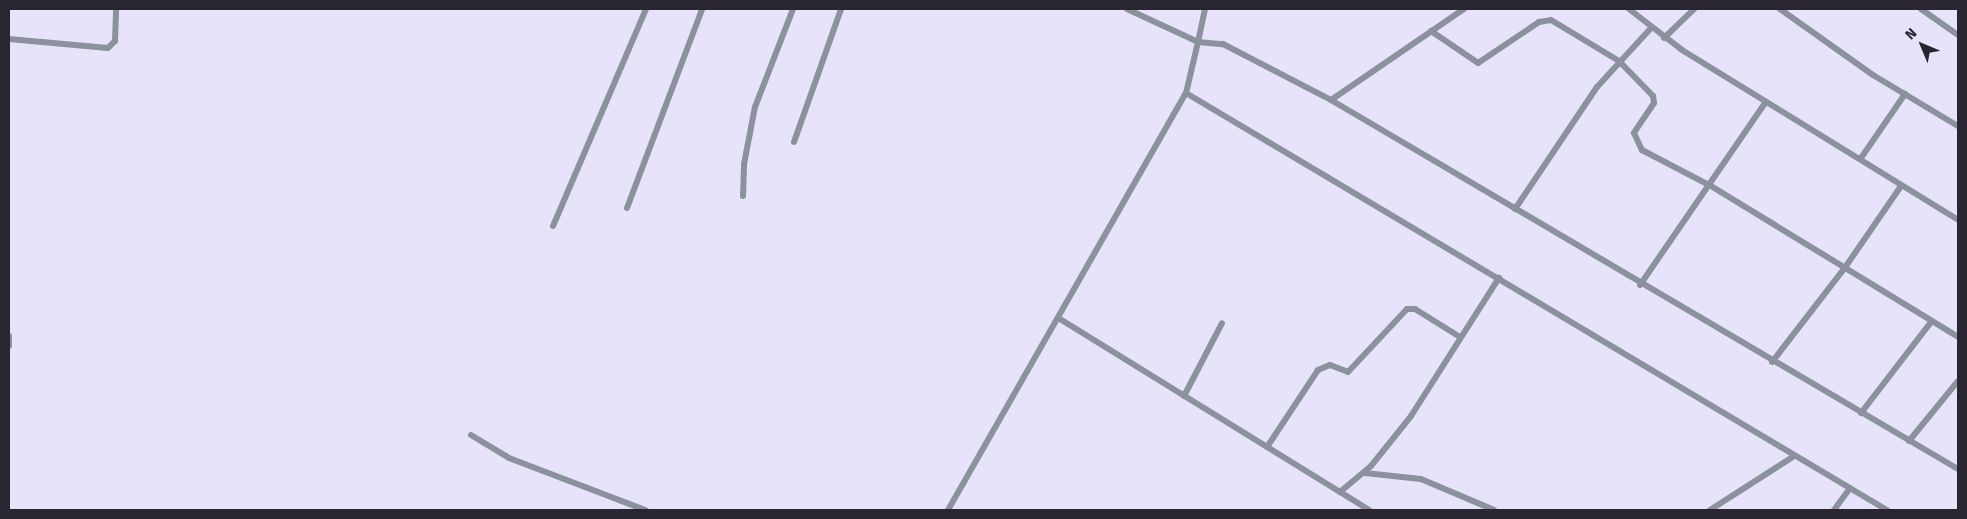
<!DOCTYPE html>
<html>
<head>
<meta charset="utf-8">
<style>
  body { margin:0 }
  #map { position:relative; width:1967px; height:519px; overflow:hidden; background:#e7e3fa; font-family:"Fira Sans",sans-serif }
  div>[style] { position:absolute }
  [style*='--x'] { left:calc(var(--x)*1px); top:calc(var(--y)*1px); width:calc(var(--w)*1px); rotate:calc(var(--a)*1deg) }
  .street>* { height:6px; margin:-3px; padding:0 3px; transform-origin:3px; border-radius:3px; background:#8b919d }
  span { translate:-50% -50%; white-space:nowrap; text-align:center; line-height:1.15; -webkit-text-stroke:4px #e7e3fa; paint-order:stroke }
  .frame { position:absolute; inset:0; border:10px solid #292631; pointer-events:none }
  .north { position:absolute; left:1897px; top:20px; width:50px; height:50px; -webkit-text-stroke:4px #e7e3fa; paint-order:stroke; rotate:315deg; font-size:14px; font-weight:700; line-height:20px; text-align:center; color:#292631 }
  .north::after { content:''; display:block; margin:auto; width:18px; height:22px; background:#292631; clip-path:polygon(50% 0,100% 100%,50% 72%,0 100%) }
</style>
</head>
<body>
<div id="map">
  <div class="street">
    <i style="--x:1127;--y:9;--w:78;--a:24.9"></i>
    <i style="--x:1198;--y:42;--w:52;--a:103.2"></i>
    <i style="--x:1186;--y:93;--w:816;--a:30.75"></i>
    <i style="--x:1205;--y:9;--w:34;--a:102"></i>
    <i style="--x:1198;--y:42;--w:25;--a:5"></i>
    <i style="--x:1223;--y:44;--w:122;--a:27.4"></i>
    <i style="--x:1331;--y:100;--w:728;--a:30.48"></i>
    <i style="--x:1629;--y:9;--w:67;--a:37.7"></i>
    <i style="--x:1682;--y:50;--w:324;--a:31.6"></i>
    <i style="--x:1780;--y:9;--w:114;--a:35.4"></i>
    <i style="--x:1873;--y:75;--w:99;--a:31"></i>
    <i style="--x:1921;--y:9;--w:45;--a:35.1"></i>
    <i style="--x:1431;--y:31;--w:57;--a:34.2"></i>
    <i style="--x:1478;--y:63;--w:73;--a:-33.9"></i>
    <i style="--x:1539;--y:22;--w:12;--a:-9"></i>
    <i style="--x:1551;--y:20;--w:79;--a:31.1"></i>
    <i style="--x:1619;--y:61;--w:49;--a:45.8"></i>
    <i style="--x:1653;--y:96;--w:7;--a:82"></i>
    <i style="--x:1654;--y:103;--w:36;--a:124"></i>
    <i style="--x:1634;--y:133;--w:19;--a:65"></i>
    <i style="--x:1642;--y:150;--w:78;--a:27.6"></i>
    <i style="--x:1711;--y:186;--w:289;--a:31.4"></i>
    <i style="--x:1664;--y:38;--w:42;--a:-44"></i>
    <i style="--x:9;--y:39;--w:99;--a:5.2"></i>
    <i style="--x:108;--y:48;--w:10;--a:-45"></i>
    <i style="--x:115;--y:41;--w:32;--a:-88"></i>
    <i style="--x:1331;--y:100;--w:161;--a:-34.4"></i>
    <i style="--x:794;--y:142;--w:141;--a:-70.5"></i>
    <i style="--x:1861;--y:158;--w:78;--a:-55.5"></i>
    <i style="--x:743;--y:196;--w:32;--a:-88"></i>
    <i style="--x:744;--y:164;--w:58;--a:-79.1"></i>
    <i style="--x:755;--y:107;--w:105;--a:-68.8"></i>
    <i style="--x:627;--y:208;--w:213;--a:-69.3"></i>
    <i style="--x:1515;--y:209;--w:147;--a:-56.1"></i>
    <i style="--x:1597;--y:87;--w:80;--a:-47.5"></i>
    <i style="--x:553;--y:226;--w:236;--a:-66.8"></i>
    <i style="--x:1640;--y:285;--w:222;--a:-55.5"></i>
    <i style="--x:1060;--y:319;--w:363;--a:31.7"></i>
    <i style="--x:9;--y:336;--w:10;--a:90"></i>
    <i style="--x:1772;--y:362;--w:118;--a:-52.3"></i>
    <i style="--x:1844;--y:269;--w:101;--a:-55.5"></i>
    <i style="--x:1184;--y:396;--w:82;--a:-62.5"></i>
    <i style="--x:1861;--y:413;--w:115;--a:-52.4"></i>
    <i style="--x:471;--y:435;--w:44;--a:31.2"></i>
    <i style="--x:509;--y:458;--w:146;--a:20.9"></i>
    <i style="--x:1909;--y:441;--w:77;--a:-50.8"></i>
    <i style="--x:1267;--y:447;--w:92;--a:-56.5"></i>
    <i style="--x:1318;--y:370;--w:13;--a:-23"></i>
    <i style="--x:1330;--y:365;--w:19;--a:21"></i>
    <i style="--x:1348;--y:372;--w:86;--a:-46.9"></i>
    <i style="--x:1407;--y:309;--w:8;--a:0"></i>
    <i style="--x:1415;--y:309;--w:53;--a:31.9"></i>
    <i style="--x:1365;--y:473;--w:56;--a:6.1"></i>
    <i style="--x:1421;--y:479;--w:79;--a:23"></i>
    <i style="--x:1340;--y:492;--w:40;--a:-40"></i>
    <i style="--x:1371;--y:466;--w:64;--a:-51.3"></i>
    <i style="--x:1411;--y:416;--w:164;--a:-57.5"></i>
    <i style="--x:948;--y:510;--w:480;--a:-60.3"></i>
    <i style="--x:1710;--y:510;--w:100;--a:-32.7"></i>
    <i style="--x:1834;--y:510;--w:27;--a:-54"></i>
  </div>
  <div class="frame"></div>
  <div class="north">N</div>
</div>
</body>
</html>
